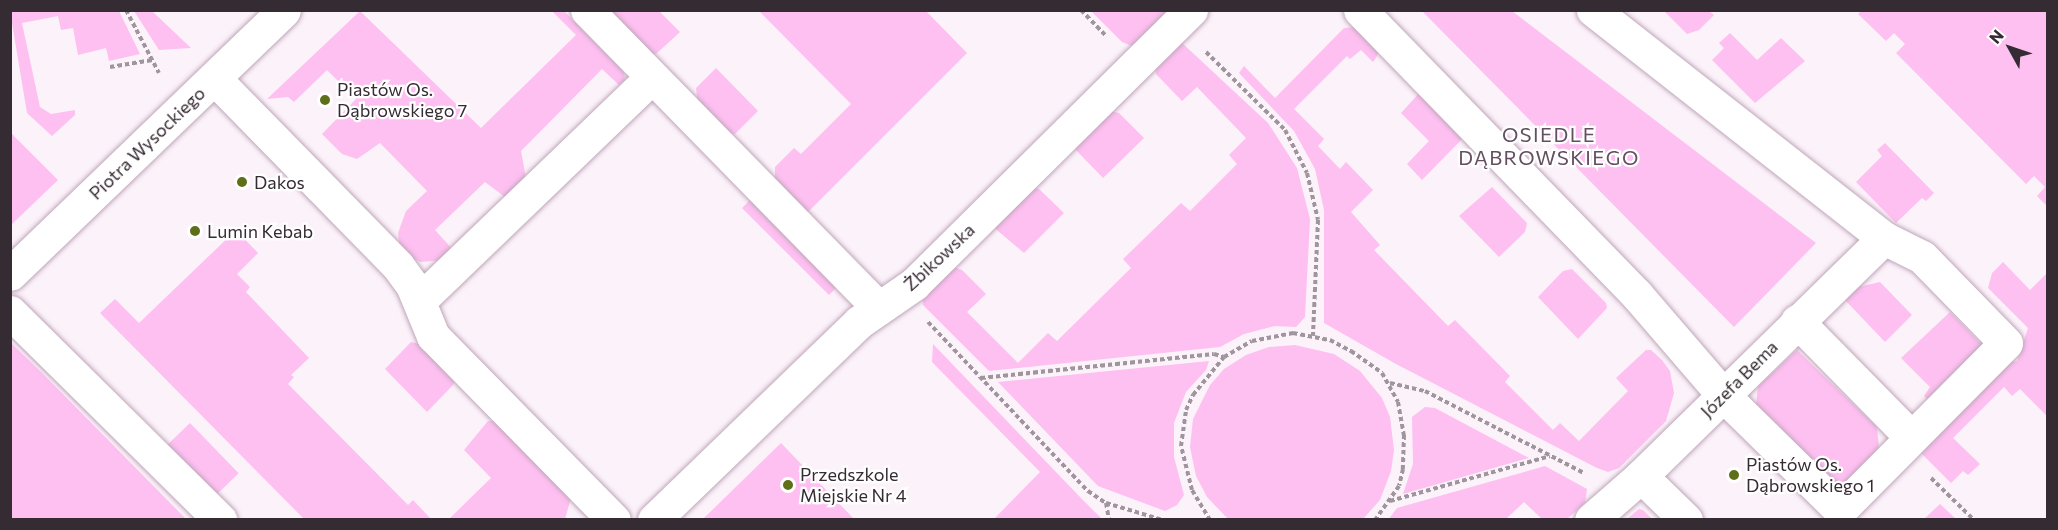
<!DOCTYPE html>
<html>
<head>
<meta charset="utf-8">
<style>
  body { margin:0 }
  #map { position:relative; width:2058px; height:530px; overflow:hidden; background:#fcf2fa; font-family:Commissioner,sans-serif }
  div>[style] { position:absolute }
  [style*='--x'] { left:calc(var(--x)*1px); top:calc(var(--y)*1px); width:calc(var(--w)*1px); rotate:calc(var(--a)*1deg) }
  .green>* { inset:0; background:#febff1; transform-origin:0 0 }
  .path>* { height:4px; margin-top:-2px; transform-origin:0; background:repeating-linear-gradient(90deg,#9f959d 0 4.5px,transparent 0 7.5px) }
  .roads { filter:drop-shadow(0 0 2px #bfa6b9) drop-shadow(0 0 2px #bfa6b9) }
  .street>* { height:33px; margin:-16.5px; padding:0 16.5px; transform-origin:16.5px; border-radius:16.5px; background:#fff }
  .dots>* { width:16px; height:16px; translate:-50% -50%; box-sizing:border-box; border:3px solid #fff; border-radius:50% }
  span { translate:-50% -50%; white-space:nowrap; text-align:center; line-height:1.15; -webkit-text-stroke:4.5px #fff; paint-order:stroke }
  .poi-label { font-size:18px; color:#352b32 }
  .left { translate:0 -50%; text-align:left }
  .street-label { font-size:18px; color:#352b32 }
  .neighbourhood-label { font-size:20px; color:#644f60; letter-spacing:1.5px }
  .frame { position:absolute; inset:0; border:12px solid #352b32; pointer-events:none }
  .north { position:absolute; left:1980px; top:18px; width:60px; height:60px; -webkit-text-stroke:4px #fff; paint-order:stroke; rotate:310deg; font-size:16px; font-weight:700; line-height:24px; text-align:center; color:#352b32 }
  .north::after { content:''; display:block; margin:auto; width:21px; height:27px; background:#352b32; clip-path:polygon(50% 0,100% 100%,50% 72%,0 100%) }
</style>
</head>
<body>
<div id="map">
  <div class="green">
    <i style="clip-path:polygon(10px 11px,119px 11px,140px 54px,109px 61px,106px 48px,78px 55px,73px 28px,61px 30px,58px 16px,22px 23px,40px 107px,51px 114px,75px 110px,75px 115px,52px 136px,27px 113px)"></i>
    <i style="clip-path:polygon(134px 11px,152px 11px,191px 48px,159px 50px)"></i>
    <i style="clip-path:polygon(360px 11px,481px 128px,576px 35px,552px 11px,564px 11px,624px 72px,625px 80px,619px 85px,602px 69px,521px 151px,527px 184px,509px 200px,485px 182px,435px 230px,455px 252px,446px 260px,420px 262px,400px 252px,398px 233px,406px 211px,427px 191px,380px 143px,357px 159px,342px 154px,322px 134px,356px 99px,327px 70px,294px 102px,288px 97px,267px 99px)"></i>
    <i style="clip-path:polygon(611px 11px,659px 11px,680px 32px,656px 54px,648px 54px,608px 14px)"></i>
    <i style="clip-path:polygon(759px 11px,926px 11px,967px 53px,805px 215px,775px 183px,775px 167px,794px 148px,801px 154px,851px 104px)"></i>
    <i style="clip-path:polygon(1091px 11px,1171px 11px,1132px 46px,1122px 42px)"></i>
    <i style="clip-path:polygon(1422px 11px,1512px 11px,1816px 243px,1734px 327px)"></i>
    <i style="clip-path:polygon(1664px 11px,1709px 11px,1714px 15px,1699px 30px,1687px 34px)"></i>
    <i style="clip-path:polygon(1861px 11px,2047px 11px,2047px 206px,2037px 196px,2045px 187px,2034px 176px,2026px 184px,1896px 53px,1905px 44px,1894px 33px,1886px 41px,1858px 14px)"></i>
    <i style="clip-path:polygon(1357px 27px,1379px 50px,1377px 56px,1373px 62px,1361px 50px,1350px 59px,1347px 56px,1294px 109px,1324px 139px,1318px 146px,1340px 169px,1346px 162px,1373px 190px,1351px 212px,1380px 245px,1374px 250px,1448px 326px,1455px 320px,1510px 376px,1505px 382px,1553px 430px,1560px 423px,1579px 441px,1628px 391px,1616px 378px,1646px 350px,1651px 350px,1662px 360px,1670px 371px,1674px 393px,1666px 421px,1619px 468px,1608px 472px,1597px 468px,1396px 364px,1324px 323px,1324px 210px,1315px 169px,1294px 131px,1239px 73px,1244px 66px,1275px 98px,1344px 28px)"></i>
    <i style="clip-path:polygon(1730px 33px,1757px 60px,1781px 38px,1805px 61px,1755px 103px,1712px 60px,1724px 48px,1719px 43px)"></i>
    <i style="clip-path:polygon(1181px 42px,1268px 123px,1297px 168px,1310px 219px,1305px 317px,1296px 327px,1275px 326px,1244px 334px,1220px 347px,989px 371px,923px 305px,922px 292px,952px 266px,962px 270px,986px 294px,967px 312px,1018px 363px,1048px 333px,1057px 341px,1131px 268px,1123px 259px,1181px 203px,1190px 211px,1237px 164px,1229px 155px,1246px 138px,1197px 87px,1182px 101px,1156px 74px,1155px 65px)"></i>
    <i style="clip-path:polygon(716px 68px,758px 111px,735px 134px,726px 133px,698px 105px,696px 88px)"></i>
    <i style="clip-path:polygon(1421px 91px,1466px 135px,1422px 180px,1407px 164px,1429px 141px,1401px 113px)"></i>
    <i style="clip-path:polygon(1110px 111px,1119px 113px,1144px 138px,1103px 178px,1074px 148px)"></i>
    <i style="clip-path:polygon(11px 133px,58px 180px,11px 225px)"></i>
    <i style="clip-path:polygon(1885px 143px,1934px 193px,1926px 201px,1922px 198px,1896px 223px,1856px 182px,1882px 156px,1877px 150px)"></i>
    <i style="clip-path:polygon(1030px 186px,1039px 189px,1064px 213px,1024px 253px,991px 225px)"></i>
    <i style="clip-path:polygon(1492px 187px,1527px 223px,1525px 232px,1499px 257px,1459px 216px)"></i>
    <i style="clip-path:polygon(753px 197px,838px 286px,829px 295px,742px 208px)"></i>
    <i style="clip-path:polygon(236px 230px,258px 253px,237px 274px,250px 287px,246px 292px,309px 358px,291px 375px,294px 377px,288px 384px,408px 505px,413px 500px,431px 519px,304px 519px,100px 313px,115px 299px,139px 323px)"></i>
    <i style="clip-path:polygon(2003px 262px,2030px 290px,2047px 273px,2047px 416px,2020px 389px,2012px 396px,2004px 387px,1953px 438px,1980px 464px,1968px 475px,1963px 471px,1951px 483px,1921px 453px,1919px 439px,2006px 363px,2017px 361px,2028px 328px,1988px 288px,1992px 273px)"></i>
    <i style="clip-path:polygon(1572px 269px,1606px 303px,1607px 308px,1578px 339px,1538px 297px,1563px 271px)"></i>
    <i style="clip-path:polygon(1880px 282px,1912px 315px,1885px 342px,1845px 300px,1858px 287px)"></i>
    <i style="clip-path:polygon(1950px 312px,1986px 349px,1933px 405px,1924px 396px,1930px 387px,1901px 358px)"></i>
    <i style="clip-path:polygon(10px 342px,43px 374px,186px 519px,11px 519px)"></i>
    <i style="clip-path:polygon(411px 342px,423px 345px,455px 379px,453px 385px,427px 412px,385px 369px)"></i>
    <i style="clip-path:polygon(933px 344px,1079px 496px,1102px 519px,994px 519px,1040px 472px,932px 362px)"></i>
    <i style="clip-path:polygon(1295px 345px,1334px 354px,1360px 371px,1382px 398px,1390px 417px,1394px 450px,1391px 471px,1380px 500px,1363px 519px,1228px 519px,1207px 497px,1196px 476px,1190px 447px,1193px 419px,1210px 385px,1224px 369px,1246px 355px,1269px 347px)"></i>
    <i style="clip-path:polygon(1797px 350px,1877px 427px,1879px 448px,1845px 491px,1756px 404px,1758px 386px)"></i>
    <i style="clip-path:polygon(1209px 361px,1206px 370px,1186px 392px,1174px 423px,1174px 457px,1184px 495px,1177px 505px,1165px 511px,1098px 486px,998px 382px)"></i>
    <i style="clip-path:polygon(1425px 407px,1435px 408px,1529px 458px,1403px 494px,1413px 464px,1412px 417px)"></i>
    <i style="clip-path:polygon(488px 421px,498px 421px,571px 498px,565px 519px,448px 520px,491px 478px,464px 450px)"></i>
    <i style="left:190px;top:423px;width:70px;height:32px;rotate:46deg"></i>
    <i style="clip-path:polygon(781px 443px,854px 519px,703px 519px)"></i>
    <i style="clip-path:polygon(1545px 466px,1587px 489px,1585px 503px,1567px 519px,1542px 519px,1524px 502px,1506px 519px,1388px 520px,1397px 508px)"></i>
    <i style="clip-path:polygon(1940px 504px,1956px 519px,1924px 519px)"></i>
    <i style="clip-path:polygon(1639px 509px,1643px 510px,1652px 519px,1627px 519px)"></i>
  </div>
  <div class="path">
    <i style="--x:126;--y:10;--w:71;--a:62.4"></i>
    <i style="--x:1081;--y:10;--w:36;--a:46"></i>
    <i style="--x:1206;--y:52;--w:111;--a:44.6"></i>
    <i style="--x:1285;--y:130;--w:48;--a:62.9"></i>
    <i style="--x:1307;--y:173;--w:48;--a:76.8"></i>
    <i style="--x:1318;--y:220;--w:116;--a:92.5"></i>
    <i style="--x:110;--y:67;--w:43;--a:-9.5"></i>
    <i style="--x:928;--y:322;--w:233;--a:46.6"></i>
    <i style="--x:1088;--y:491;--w:22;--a:34"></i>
    <i style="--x:1106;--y:503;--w:59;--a:16.6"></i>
    <i style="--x:981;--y:378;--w:234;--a:-5.9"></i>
    <i style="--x:1214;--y:354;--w:10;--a:17"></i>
    <i style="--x:1390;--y:383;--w:36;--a:13"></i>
    <i style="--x:1425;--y:391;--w:179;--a:27.3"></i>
    <i style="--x:1931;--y:478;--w:60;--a:44.3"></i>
    <i style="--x:1390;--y:501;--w:166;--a:-15.7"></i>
    <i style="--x:1106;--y:503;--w:17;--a:80"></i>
    <i style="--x:1210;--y:520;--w:35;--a:-121"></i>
    <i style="--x:1192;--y:490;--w:45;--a:-104"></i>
    <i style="--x:1181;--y:446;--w:36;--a:-82"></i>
    <i style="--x:1186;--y:410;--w:17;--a:-65"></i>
    <i style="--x:1193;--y:395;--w:49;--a:-50.8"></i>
    <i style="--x:1224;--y:357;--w:32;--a:-30"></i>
    <i style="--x:1252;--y:341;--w:42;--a:-11"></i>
    <i style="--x:1293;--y:333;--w:38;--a:11"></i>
    <i style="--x:1330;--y:340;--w:24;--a:28"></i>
    <i style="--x:1351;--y:351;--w:38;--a:35"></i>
    <i style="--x:1382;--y:373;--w:33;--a:61"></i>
    <i style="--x:1398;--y:402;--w:34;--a:80"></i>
    <i style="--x:1404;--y:435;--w:34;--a:92"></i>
    <i style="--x:1403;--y:469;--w:17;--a:103"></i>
    <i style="--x:1399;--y:486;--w:42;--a:125.2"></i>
  </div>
  <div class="roads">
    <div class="street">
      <i style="--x:587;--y:10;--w:417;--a:45.6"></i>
      <i style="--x:1360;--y:10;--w:397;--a:45.8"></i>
      <i style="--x:1637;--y:295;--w:132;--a:49.3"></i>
      <i style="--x:1723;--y:395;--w:164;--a:44.5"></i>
      <i style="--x:1840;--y:510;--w:235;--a:-45.2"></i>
      <i style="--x:2006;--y:343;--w:120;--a:-134.3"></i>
      <i style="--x:1922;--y:257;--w:42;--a:-153.4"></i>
      <i style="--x:1884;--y:238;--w:370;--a:-141.9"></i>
      <i style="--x:214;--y:78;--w:263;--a:45.6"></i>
      <i style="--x:398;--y:266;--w:24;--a:54"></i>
      <i style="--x:412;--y:285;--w:55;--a:67.6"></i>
      <i style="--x:433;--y:336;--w:258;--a:45.5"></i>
      <i style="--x:10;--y:274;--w:380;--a:-43.9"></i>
      <i style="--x:419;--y:301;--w:323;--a:-43.9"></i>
      <i style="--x:10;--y:312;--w:296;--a:44.7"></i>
      <i style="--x:1797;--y:321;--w:163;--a:45.5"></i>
      <i style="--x:1641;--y:476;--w:63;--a:44.4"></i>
      <i style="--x:654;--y:520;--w:285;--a:-44"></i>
      <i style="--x:859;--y:322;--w:67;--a:-34.6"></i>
      <i style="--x:914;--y:284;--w:390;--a:-44.7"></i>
      <i style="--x:1591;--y:520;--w:67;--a:-41.3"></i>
      <i style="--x:1641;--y:476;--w:340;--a:-44.4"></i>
    </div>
  </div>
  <div class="dots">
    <i style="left:325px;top:100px;background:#5f6e19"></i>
    <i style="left:242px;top:182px;background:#5f6e19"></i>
    <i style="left:195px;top:231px;background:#5f6e19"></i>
    <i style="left:1734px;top:475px;background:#5f6e19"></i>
    <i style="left:788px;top:485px;background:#5f6e19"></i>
  </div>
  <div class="poi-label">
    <span class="left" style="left:337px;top:100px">Piastów Os.<br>Dąbrowskiego 7</span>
    <span class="left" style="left:254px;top:182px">Dakos</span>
    <span class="left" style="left:207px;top:231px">Lumin Kebab</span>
    <span class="left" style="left:1746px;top:475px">Piastów Os.<br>Dąbrowskiego 1</span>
    <span class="left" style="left:800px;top:485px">Przedszkole<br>Miejskie Nr 4</span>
  </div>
  <div class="street-label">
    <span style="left:147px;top:143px;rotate:-44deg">Piotra Wysockiego</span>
    <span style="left:939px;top:257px;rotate:-43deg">Żbikowska</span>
    <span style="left:1739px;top:379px;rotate:-45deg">Józefa Bema</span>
  </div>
  <div class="neighbourhood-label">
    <span style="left:1549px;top:146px">OSIEDLE<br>DĄBROWSKIEGO</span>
  </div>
  <div class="frame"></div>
  <div class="north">N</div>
</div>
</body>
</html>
